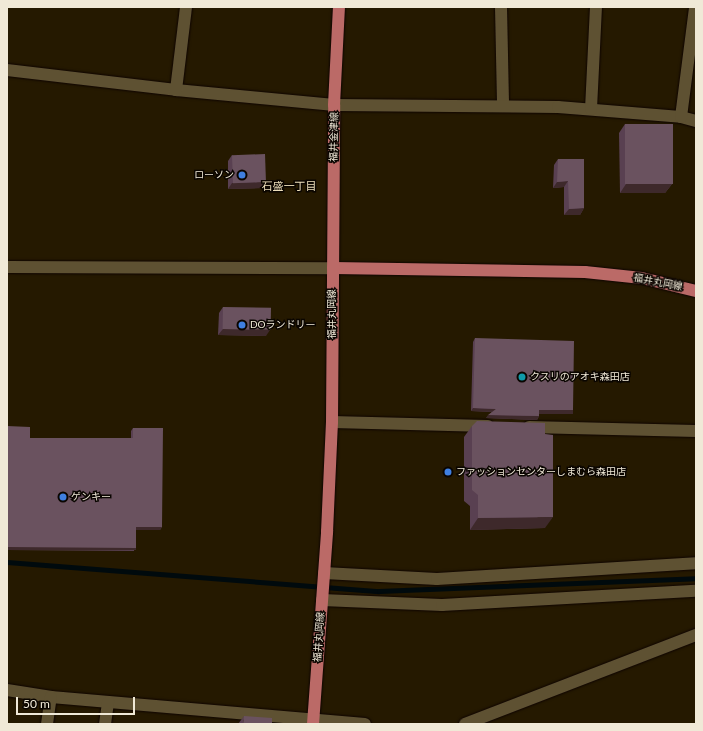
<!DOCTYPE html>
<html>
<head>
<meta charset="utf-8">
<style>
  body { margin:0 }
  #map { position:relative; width:703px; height:731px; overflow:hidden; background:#251900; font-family:Lato,"Noto Sans JP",sans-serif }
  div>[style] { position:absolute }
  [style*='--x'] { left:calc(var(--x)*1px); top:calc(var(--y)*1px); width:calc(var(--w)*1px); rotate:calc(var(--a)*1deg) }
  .stream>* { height:5px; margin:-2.5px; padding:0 2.5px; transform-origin:2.5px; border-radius:2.5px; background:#000a0d }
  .roads { filter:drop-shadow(0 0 1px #0e0400) drop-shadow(0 0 1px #0e0400) }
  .minor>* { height:12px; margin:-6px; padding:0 6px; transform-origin:6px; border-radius:6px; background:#5e5132 }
  .major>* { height:12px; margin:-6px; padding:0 6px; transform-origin:6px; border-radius:6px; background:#bb6a67 }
  .wall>* { inset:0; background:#594051 }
  .shaded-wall>* { inset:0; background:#3e292b; transform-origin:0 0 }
  .building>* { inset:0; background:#6a525f; transform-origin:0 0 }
  .dots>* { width:11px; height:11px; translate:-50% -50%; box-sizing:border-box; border:2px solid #0a0500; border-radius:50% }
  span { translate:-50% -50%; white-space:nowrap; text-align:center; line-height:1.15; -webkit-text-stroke:3px #0a0500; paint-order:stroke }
  .street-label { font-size:10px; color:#f0e9d7 }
  .poi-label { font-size:10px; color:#f0e9d7 }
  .right { translate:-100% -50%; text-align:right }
  .left { translate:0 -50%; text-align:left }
  .neighbourhood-label { font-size:11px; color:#eedfbb }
  .frame { position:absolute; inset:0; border:8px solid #f0e9d7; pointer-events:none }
  .scale { position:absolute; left:16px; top:697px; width:119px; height:18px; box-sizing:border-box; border:2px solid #f0e9d7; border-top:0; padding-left:5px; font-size:12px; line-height:14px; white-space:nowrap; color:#f0e9d7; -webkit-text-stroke:3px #0a0500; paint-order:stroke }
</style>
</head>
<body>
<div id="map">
  <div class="stream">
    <i style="--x:7;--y:562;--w:373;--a:4.5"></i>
    <i style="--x:379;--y:591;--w:317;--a:-2.3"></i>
  </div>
  <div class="roads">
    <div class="minor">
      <i style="--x:501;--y:7;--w:99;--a:88.8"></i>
      <i style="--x:7;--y:70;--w:170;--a:6.7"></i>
      <i style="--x:176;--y:90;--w:159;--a:5.4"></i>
      <i style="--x:334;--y:105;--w:224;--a:0.5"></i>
      <i style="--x:558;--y:107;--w:123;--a:4.6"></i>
      <i style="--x:681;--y:117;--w:16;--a:15"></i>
      <i style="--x:176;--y:90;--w:84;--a:-83.1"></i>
      <i style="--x:591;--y:109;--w:102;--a:-87.2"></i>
      <i style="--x:681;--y:117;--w:111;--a:-82.7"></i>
      <i style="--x:7;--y:267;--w:326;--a:0.2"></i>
      <i style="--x:332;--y:422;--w:156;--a:1.5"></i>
      <i style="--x:529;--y:427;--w:167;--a:1.4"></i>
      <i style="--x:324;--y:573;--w:113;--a:3"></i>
      <i style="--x:437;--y:579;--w:259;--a:-3.5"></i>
      <i style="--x:322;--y:600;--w:120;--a:2.4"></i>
      <i style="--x:442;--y:605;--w:254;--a:-3.2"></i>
      <i style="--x:7;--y:690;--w:45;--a:9"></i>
      <i style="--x:51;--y:697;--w:315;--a:4.9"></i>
      <i style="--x:47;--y:724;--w:27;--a:-82"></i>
      <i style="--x:105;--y:724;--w:22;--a:-82"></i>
      <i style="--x:465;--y:724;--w:248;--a:-21.1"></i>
    </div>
    <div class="major">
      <i style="--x:333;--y:268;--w:252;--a:0.9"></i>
      <i style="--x:585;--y:272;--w:57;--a:6"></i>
      <i style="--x:642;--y:278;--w:56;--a:13.5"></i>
      <i style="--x:313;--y:724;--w:193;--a:-85.8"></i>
      <i style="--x:327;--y:532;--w:110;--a:-87.4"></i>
      <i style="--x:332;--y:422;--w:317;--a:-89.6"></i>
      <i style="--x:334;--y:105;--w:98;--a:-87.1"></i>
    </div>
  </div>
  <div class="wall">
    <i style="clip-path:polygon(625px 124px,672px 184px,665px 193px,620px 193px,619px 133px)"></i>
    <i style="clip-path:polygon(232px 155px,262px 188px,228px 189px,228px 161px)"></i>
    <i style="clip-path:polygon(558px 159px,584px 208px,580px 215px,564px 215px,564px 187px,553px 188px,554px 165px)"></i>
    <i style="clip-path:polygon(223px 307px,266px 336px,218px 335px,219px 313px)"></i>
    <i style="clip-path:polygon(475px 338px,573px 410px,571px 413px,539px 413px,539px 416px,537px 420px,486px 418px,492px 412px,471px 411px,473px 342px)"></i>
    <i style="clip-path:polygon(7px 426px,30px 438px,131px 438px,131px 431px,133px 428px,162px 527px,160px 530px,136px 530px,134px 551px,7px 550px)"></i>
    <i style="clip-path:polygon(472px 426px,545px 528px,470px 530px,470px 506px,464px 501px,464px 437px)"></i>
    <i style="clip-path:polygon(244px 716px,243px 724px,238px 724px)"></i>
  </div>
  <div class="shaded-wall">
    <i style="clip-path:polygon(568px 181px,564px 187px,553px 188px,557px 182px)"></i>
    <i style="clip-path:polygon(266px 182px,262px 188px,228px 189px,232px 183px)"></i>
    <i style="clip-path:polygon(626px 184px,672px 184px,665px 193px,620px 193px)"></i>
    <i style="clip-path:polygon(584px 208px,580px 215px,564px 215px,569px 209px)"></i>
    <i style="clip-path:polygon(223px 329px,270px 330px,266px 336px,218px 335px)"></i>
    <i style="clip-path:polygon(473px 408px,496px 409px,494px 412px,471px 411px)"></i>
    <i style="left:539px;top:410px;width:34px;height:4px"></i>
    <i style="clip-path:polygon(488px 415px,539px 416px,537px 420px,486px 418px)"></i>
    <i style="clip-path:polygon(553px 517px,545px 528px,470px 530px,478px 518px)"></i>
    <i style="clip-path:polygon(136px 527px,162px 527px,160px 530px,134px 530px)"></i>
    <i style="left:7px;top:547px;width:129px;height:3px"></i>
  </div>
  <div class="building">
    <i style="left:625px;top:124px;width:48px;height:60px"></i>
    <i style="left:265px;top:154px;width:28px;height:33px;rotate:88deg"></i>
    <i style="clip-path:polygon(558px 159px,584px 159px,584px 208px,569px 209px,568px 181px,557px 182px)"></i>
    <i style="left:223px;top:307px;width:48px;height:22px;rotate:1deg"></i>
    <i style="clip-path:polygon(475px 338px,574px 341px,573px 410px,539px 410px,539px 416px,488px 415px,496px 409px,473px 408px)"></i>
    <i style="clip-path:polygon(477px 421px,545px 423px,545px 434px,553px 435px,553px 517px,478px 518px,478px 495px,472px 490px,472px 426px)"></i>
    <i style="clip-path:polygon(7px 426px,30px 427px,30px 438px,133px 438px,133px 428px,163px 428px,162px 527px,136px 527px,136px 548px,7px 547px)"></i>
    <i style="clip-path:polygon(244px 716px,272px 718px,272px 724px,243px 724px)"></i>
  </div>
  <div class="dots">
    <i style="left:242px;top:175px;background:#3f7fe0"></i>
    <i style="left:242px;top:325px;background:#3f7fe0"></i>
    <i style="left:522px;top:377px;background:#0f9aa8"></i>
    <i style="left:448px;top:472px;background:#3f7fe0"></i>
    <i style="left:63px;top:497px;background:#3f7fe0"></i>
  </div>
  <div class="street-label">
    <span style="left:334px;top:137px;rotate:-89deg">福井金津線</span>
    <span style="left:658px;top:282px;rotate:11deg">福井丸岡線</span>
    <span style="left:332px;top:314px;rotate:-90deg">福井丸岡線</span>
    <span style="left:319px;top:637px;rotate:-86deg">福井丸岡線</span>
  </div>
  <div class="poi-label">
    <span class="right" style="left:234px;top:175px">ローソン</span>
    <span class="left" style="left:250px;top:325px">DOランドリー</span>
    <span class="left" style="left:530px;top:377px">クスリのアオキ森田店</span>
    <span class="left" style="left:456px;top:472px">ファッションセンターしまむら森田店</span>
    <span class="left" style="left:71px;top:497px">ゲンキー</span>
  </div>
  <div class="neighbourhood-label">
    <span style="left:289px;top:186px">石盛一丁目</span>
  </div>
  <div class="frame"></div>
  <div class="scale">50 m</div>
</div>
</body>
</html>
